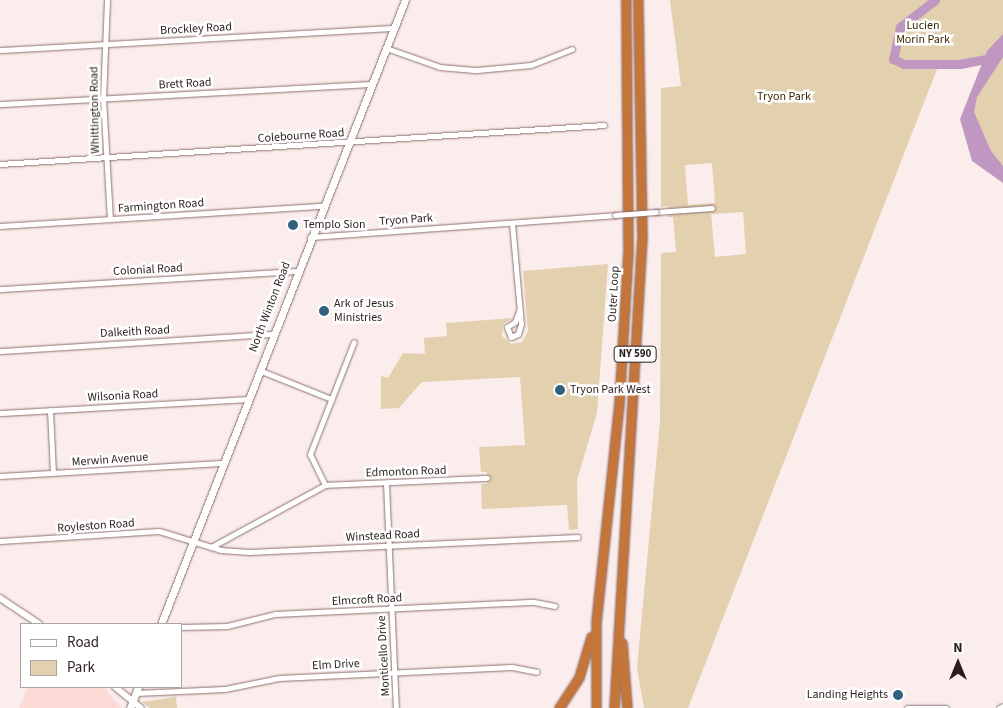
<!DOCTYPE html>
<html>
<head>
<meta charset="utf-8">
<style>
  body { margin:0 }
  #map { position:relative; width:1003px; height:708px; overflow:hidden; background:#faedec; font-family:"Source Sans 3",sans-serif }
  div>[style] { position:absolute }
  [style*='--x'] { left:calc(var(--x)*1px); top:calc(var(--y)*1px); width:calc(var(--w)*1px); rotate:calc(var(--a)*1deg) }
  .built>* { inset:0; background:#fcdbd7 }
  .green>* { inset:0; background:#e2d0ae }
  .water>* { inset:0; background:#c097c0 }
  .river>* { height:9px; margin:-4.5px; padding:0 4.5px; transform-origin:4.5px; border-radius:4.5px; background:#c097c0 }
  .roads { filter:drop-shadow(0 0 1px #8e716e) drop-shadow(0 0 1px #8e716e) }
  .minor>* { height:5px; margin:-2.5px; padding:0 2.5px; transform-origin:2.5px; border-radius:2.5px; background:#fff }
  .tertiary>* { height:6px; margin:-3px; padding:0 3px; transform-origin:3px; border-radius:3px; background:#fff }
  .secondary>* { height:7px; margin:-3.5px; padding:0 3.5px; transform-origin:3.5px; border-radius:3.5px; background:#fff }
  .motorway>* { height:9px; margin:-4.5px; padding:0 4.5px; transform-origin:4.5px; border-radius:4.5px; background:#c4753a }
  .bridges { filter:drop-shadow(0 0 1px #8e716e) drop-shadow(0 0 1px #8e716e) }
  .minor-bridge>* { height:5px; margin:-2.5px; padding:0 2.5px; transform-origin:2.5px; border-radius:2.5px; background:#fff }
  .dots>* { width:14px; height:14px; translate:-50% -50%; box-sizing:border-box; border:2px solid #fff; border-radius:50% }
  span { translate:-50% -50%; white-space:nowrap; text-align:center; line-height:1.15; -webkit-text-stroke:5px #fff; paint-order:stroke }
  .shield-label span { padding:1px 4px; background:#fff; border:1px solid; border-radius:4px; -webkit-text-stroke-width:0 }
  .shield-label { font-size:11px; color:#291e1c; font-weight:700 }
  .park-label { font-size:12px; color:#3c2b00 }
  .street-label { font-size:12px; color:#291e1c }
  .poi-label { font-size:12px; color:#291e1c }
  .left { translate:0 -50%; text-align:left }
  .right { translate:-100% -50%; text-align:right }
  .legend { position:absolute; left:20px; top:623px; width:162px; height:65px; box-sizing:border-box; background:#fff; border:1px solid #a9a5a4; margin:0; padding:6px 9px; list-style:none; font-size:15px; color:#291e1c }
  .legend li { display:flex; align-items:center; gap:10px; height:25px }
  .legend b { width:25px; border:1px solid #a9a5a4 }
  .north { position:absolute; left:933px; top:638px; width:50px; height:50px; -webkit-text-stroke:4px #fff; paint-order:stroke; rotate:0deg; font-size:14px; font-weight:700; line-height:20px; text-align:center; color:#291e1c }
  .north::after { content:''; display:block; margin:auto; width:18px; height:22px; background:#291e1c; clip-path:polygon(50% 0,100% 100%,50% 72%,0 100%) }
</style>
</head>
<body>
<div id="map">
  <div class="built">
    <i style="clip-path:polygon(28px 687px,104px 687px,121px 708px,19px 708px)"></i>
  </div>
  <div class="green">
    <i style="clip-path:polygon(evenodd,670px 0,1003px 0,1003px 174px,971px 125px,983px 58px,939px 64px,688px 708px,644px 708px,637px 668px,660px 421px,661px 253px,676px 252px,673px 217px,669px 217px,668px 206px,661px 207px,661px 88px,681px 86px,670px 0,712px 163px,715px 203px,688px 205px,685px 165px,712px 163px,670px 0,743px 212px,746px 254px,715px 257px,711px 214px,743px 212px)"></i>
    <i style="clip-path:polygon(608px 264px,597px 413px,577px 480px,578px 529px,569px 530px,567px 505px,482px 509px,481px 484px,487px 484px,487px 472px,481px 472px,479px 447px,525px 445px,520px 377px,422px 382px,399px 408px,381px 409px,381px 376px,388px 378px,403px 353px,425px 354px,424px 338px,447px 336px,446px 323px,513px 318px,503px 324px,502px 336px,511px 344px,522px 342px,528px 331px,523px 271px)"></i>
    <i style="clip-path:polygon(176px 697px,177px 708px,150px 708px,142px 702px)"></i>
  </div>
  <div class="water">
    <i style="clip-path:polygon(1003px 34px,1003px 57px,977px 97px,974px 112px,991px 151px,1003px 166px,1003px 183px,972px 161px,960px 119px,987px 51px)"></i>
  </div>
  <div class="river">
    <i style="--x:935;--y:0;--w:44;--a:142.4"></i>
    <i style="--x:900;--y:27;--w:33;--a:102"></i>
    <i style="--x:893;--y:59;--w:12;--a:24"></i>
    <i style="--x:904;--y:64;--w:56;--a:0"></i>
    <i style="--x:960;--y:64;--w:32;--a:-11"></i>
  </div>
  <div class="roads">
    <div class="minor">
      <i style="--x:107;--y:0;--w:98;--a:92.3"></i>
      <i style="--x:103;--y:98;--w:121;--a:86.7"></i>
      <i style="--x:386;--y:48;--w:57;--a:19.4"></i>
      <i style="--x:440;--y:67;--w:37;--a:5"></i>
      <i style="--x:477;--y:70;--w:54;--a:-5.3"></i>
      <i style="--x:531;--y:65;--w:44;--a:-21.3"></i>
      <i style="--x:0;--y:50;--w:394;--a:-3.2"></i>
      <i style="--x:0;--y:104;--w:373;--a:-3.1"></i>
      <i style="--x:0;--y:164;--w:605;--a:-3.69"></i>
      <i style="--x:656;--y:212;--w:56;--a:-4.1"></i>
      <i style="--x:512;--y:223;--w:101;--a:84.9"></i>
      <i style="--x:521;--y:324;--w:10;--a:107"></i>
      <i style="--x:518;--y:334;--w:8;--a:157"></i>
      <i style="--x:511;--y:337;--w:11;--a:-112"></i>
      <i style="--x:507;--y:327;--w:9;--a:-32"></i>
      <i style="--x:515;--y:322;--w:12;--a:-70"></i>
      <i style="--x:0;--y:226;--w:323;--a:-3.6"></i>
      <i style="--x:310;--y:237;--w:306;--a:-4.1"></i>
      <i style="--x:0;--y:289;--w:298;--a:-3.5"></i>
      <i style="--x:0;--y:351;--w:273;--a:-3.6"></i>
      <i style="--x:259;--y:370;--w:78;--a:21.9"></i>
      <i style="--x:50;--y:410;--w:63;--a:87.3"></i>
      <i style="--x:0;--y:413;--w:247;--a:-3.2"></i>
      <i style="--x:0;--y:476;--w:221;--a:-3.4"></i>
      <i style="--x:386;--y:483;--w:225;--a:87.5"></i>
      <i style="--x:325;--y:485;--w:34;--a:-116"></i>
      <i style="--x:310;--y:454;--w:120;--a:-68.6"></i>
      <i style="--x:0;--y:541;--w:159;--a:-3.6"></i>
      <i style="--x:159;--y:531;--w:65;--a:17"></i>
      <i style="--x:221;--y:550;--w:28;--a:4"></i>
      <i style="--x:249;--y:552;--w:329;--a:-2.6"></i>
      <i style="--x:211;--y:547;--w:130;--a:-28.5"></i>
      <i style="--x:325;--y:485;--w:162;--a:-2.5"></i>
      <i style="--x:181;--y:627;--w:46;--a:-1.2"></i>
      <i style="--x:227;--y:626;--w:49;--a:-14"></i>
      <i style="--x:275;--y:614;--w:259;--a:-2.7"></i>
      <i style="--x:534;--y:602;--w:21;--a:11"></i>
      <i style="--x:136;--y:693;--w:89;--a:-2.6"></i>
      <i style="--x:225;--y:689;--w:55;--a:-11.5"></i>
      <i style="--x:279;--y:678;--w:233;--a:-2.7"></i>
      <i style="--x:512;--y:667;--w:25;--a:11"></i>
      <i style="--x:907;--y:708;--w:39;--a:0"></i>
      <i style="--x:999;--y:708;--w:4;--a:-27"></i>
    </div>
    <div class="tertiary">
      <i style="--x:0;--y:598;--w:47;--a:33.7"></i>
      <i style="--x:115;--y:687;--w:33;--a:39"></i>
    </div>
    <div class="secondary">
      <i style="--x:161;--y:624;--w:670;--a:-68.64"></i>
      <i style="--x:130;--y:708;--w:22;--a:-69"></i>
    </div>
    <div class="motorway">
      <i style="--x:622;--y:643;--w:65;--a:85.6"></i>
      <i style="--x:559;--y:708;--w:37;--a:-57"></i>
      <i style="--x:579;--y:677;--w:42;--a:-73.3"></i>
      <i style="--x:596;--y:708;--w:86;--a:-90"></i>
      <i style="--x:596;--y:622;--w:220;--a:-84"></i>
      <i style="--x:619;--y:403;--w:153;--a:-86.6"></i>
      <i style="--x:628;--y:250;--w:250;--a:-90.5"></i>
      <i style="--x:614;--y:708;--w:470;--a:-86.6"></i>
      <i style="--x:642;--y:239;--w:239;--a:-91"></i>
    </div>
  </div>
  <div class="bridges">
    <div class="minor-bridge">
      <i style="--x:615;--y:215;--w:41;--a:-4.2"></i>
    </div>
  </div>
  <div class="dots">
    <i style="left:293px;top:225px;background:#30617f"></i>
    <i style="left:324px;top:311px;background:#30617f"></i>
    <i style="left:560px;top:390px;background:#30617f"></i>
    <i style="left:898px;top:695px;background:#30617f"></i>
  </div>
  <div class="shield-label">
    <span style="left:635px;top:354px">NY 590</span>
  </div>
  <div class="park-label">
    <span style="left:923px;top:33px">Lucien<br>Morin Park</span>
    <span style="left:784px;top:97px">Tryon Park</span>
  </div>
  <div class="street-label">
    <span style="left:196px;top:29px;rotate:-3deg">Brockley Road</span>
    <span style="left:185px;top:84px;rotate:-3deg">Brett Road</span>
    <span style="left:95px;top:110px;rotate:-91deg">Whittington Road</span>
    <span style="left:301px;top:136px;rotate:-4deg">Colebourne Road</span>
    <span style="left:161px;top:206px;rotate:-4deg">Farmington Road</span>
    <span style="left:406px;top:220px;rotate:-4deg">Tryon Park</span>
    <span style="left:148px;top:270px;rotate:-3deg">Colonial Road</span>
    <span style="left:614px;top:294px;rotate:-87deg">Outer Loop</span>
    <span style="left:270px;top:307px;rotate:-69deg">North Winton Road</span>
    <span style="left:135px;top:332px;rotate:-3deg">Dalkeith Road</span>
    <span style="left:123px;top:396px;rotate:-3deg">Wilsonia Road</span>
    <span style="left:110px;top:460px;rotate:-4deg">Merwin Avenue</span>
    <span style="left:406px;top:472px;rotate:-2deg">Edmonton Road</span>
    <span style="left:96px;top:526px;rotate:-4deg">Royleston Road</span>
    <span style="left:383px;top:536px;rotate:-3deg">Winstead Road</span>
    <span style="left:367px;top:600px;rotate:-3deg">Elmcroft Road</span>
    <span style="left:384px;top:656px;rotate:-93deg">Monticello Drive</span>
    <span style="left:336px;top:665px;rotate:-3deg">Elm Drive</span>
  </div>
  <div class="poi-label">
    <span class="left" style="left:303px;top:225px">Templo Sion</span>
    <span class="left" style="left:334px;top:311px">Ark of Jesus<br>Ministries</span>
    <span class="left" style="left:570px;top:390px">Tryon Park West</span>
    <span class="right" style="left:888px;top:695px">Landing Heights</span>
  </div>
  <ul class="legend">
  <li><b style="height:6px;background:#fff"></b>Road</li>
  <li><b style="height:14px;background:#e2d0ae"></b>Park</li>
  </ul>
  <div class="north">N</div>
</div>
</body>
</html>
